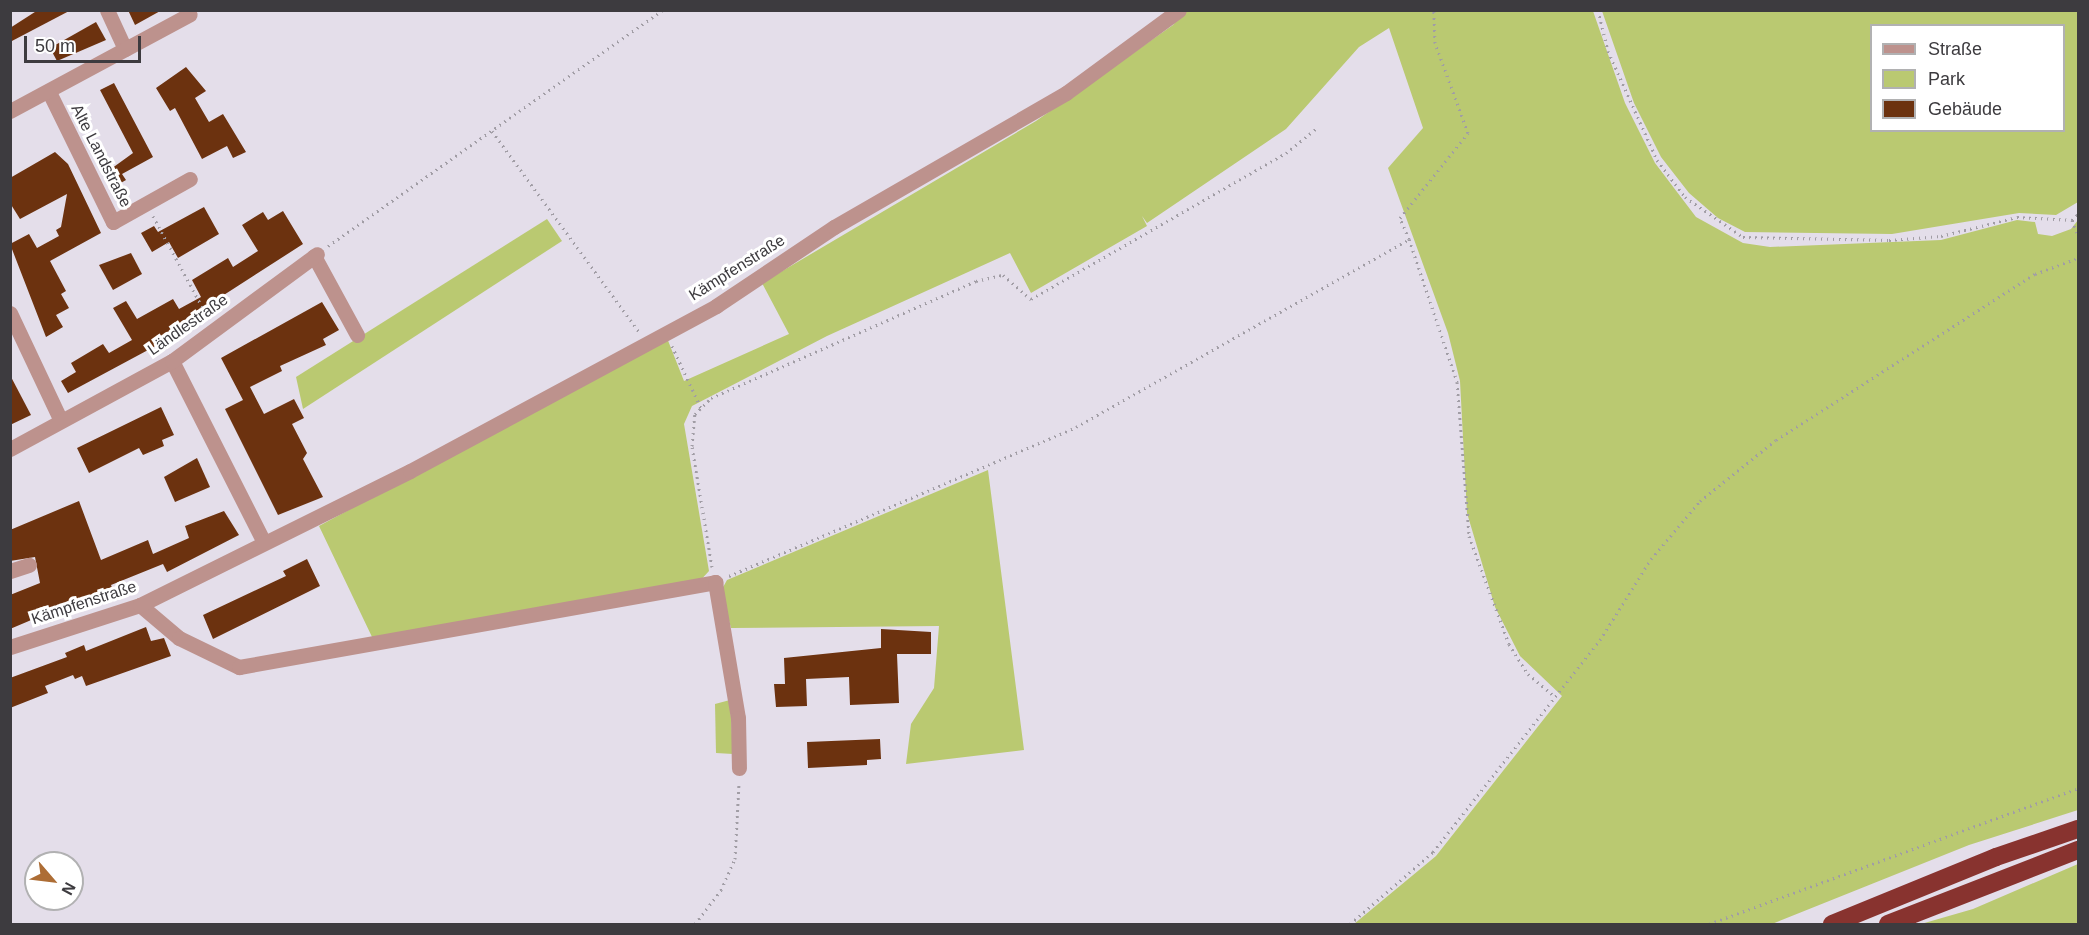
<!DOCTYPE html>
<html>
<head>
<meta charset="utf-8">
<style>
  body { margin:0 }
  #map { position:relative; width:2089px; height:935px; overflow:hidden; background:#e4deea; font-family:Helvetica,sans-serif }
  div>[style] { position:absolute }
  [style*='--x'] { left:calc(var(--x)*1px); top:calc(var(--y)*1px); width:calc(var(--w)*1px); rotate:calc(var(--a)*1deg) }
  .green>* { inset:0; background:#bac971 }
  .building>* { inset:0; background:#6c320f }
  .path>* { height:3px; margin-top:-1.5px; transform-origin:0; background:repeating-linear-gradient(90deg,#a19da5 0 1.5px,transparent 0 6px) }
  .minor>* { height:15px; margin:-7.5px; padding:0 7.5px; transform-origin:7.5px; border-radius:7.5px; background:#bd928d }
  .highway>* { height:18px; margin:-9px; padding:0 9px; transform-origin:9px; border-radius:9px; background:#88332f }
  span { translate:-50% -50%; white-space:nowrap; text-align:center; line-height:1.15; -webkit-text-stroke:6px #fff; paint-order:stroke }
  .street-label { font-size:16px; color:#3d3b3f }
  .frame { position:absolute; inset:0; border:12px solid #3d3b3f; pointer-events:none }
  .legend { position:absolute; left:1870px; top:24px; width:195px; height:108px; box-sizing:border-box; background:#fff; border:2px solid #b1b1b2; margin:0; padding:8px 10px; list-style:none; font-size:18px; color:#3d3b3f }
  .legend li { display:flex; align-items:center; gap:12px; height:30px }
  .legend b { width:30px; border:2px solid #b1b1b2 }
  .north { position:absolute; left:24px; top:851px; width:60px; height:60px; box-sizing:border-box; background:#fff; border:2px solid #b1b1b2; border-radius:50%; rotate:118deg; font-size:16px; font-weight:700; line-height:24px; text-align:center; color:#3d3b3f }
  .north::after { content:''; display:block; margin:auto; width:21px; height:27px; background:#ad6d35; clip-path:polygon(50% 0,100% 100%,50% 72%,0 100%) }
  .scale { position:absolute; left:24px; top:36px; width:117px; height:27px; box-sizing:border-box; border:3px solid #3d3b3f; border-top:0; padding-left:8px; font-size:18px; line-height:21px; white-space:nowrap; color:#3d3b3f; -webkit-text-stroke:4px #fff; paint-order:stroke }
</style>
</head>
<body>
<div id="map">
  <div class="green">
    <i style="clip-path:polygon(1184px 11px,1593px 11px,1625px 103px,1655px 163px,1696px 217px,1743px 243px,1770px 247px,1941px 240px,2017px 220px,2035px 222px,2038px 234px,2052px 236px,2071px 229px,2078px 220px,2078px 810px,1969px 845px,1772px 924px,1354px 924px,1436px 856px,1562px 696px,1520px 656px,1495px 607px,1467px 513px,1460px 381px,1448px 333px,1388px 168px,1423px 128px,1389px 28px,1359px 47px,1286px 129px,1147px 223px,1142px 216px,1147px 226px,1031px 293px,1010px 253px,827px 336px,692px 406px,684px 424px,709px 571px,698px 583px,373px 639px,319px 526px,667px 338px,684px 381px,789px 334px,762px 283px,1036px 121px,1173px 25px)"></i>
    <i style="clip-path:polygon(evenodd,1602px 11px,2078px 11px,2078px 202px,2056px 215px,2019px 213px,1892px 234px,1745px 232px,1718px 218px,1689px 193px,1661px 157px,1634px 103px,1602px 11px,1872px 26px,2064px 26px,2064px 130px,1872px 130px,1872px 26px)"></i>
    <i style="clip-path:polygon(547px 219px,562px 241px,303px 409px,296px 377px)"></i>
    <i style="clip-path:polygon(988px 470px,1024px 750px,906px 764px,911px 724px,934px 688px,939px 626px,731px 628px,721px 591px,727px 580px)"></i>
    <i style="clip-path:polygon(730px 700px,733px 754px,716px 753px,715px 704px)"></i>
    <i style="clip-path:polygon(2078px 864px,2078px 924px,1921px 924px,1973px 909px)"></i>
  </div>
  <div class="building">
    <i style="clip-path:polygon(38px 10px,71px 10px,10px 42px,10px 28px)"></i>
    <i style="clip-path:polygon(128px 10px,162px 10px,135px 25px)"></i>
    <i style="clip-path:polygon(96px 22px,106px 40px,57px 61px,50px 48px)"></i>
    <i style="clip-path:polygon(186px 67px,206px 91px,195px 98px,209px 122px,223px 114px,246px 152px,233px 158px,227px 146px,202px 159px,175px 108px,170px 111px,156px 88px)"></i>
    <i style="clip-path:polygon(114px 83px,153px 157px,122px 174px,126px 180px,112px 188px,104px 174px,133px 153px,100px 90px)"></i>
    <i style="clip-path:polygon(55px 152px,68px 164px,101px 233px,50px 261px,66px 291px,61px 294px,69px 308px,56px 315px,63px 327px,46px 337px,10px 244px,29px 234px,37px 248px,59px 236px,56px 230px,61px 227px,67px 194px,20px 219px,10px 203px,10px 178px)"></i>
    <i style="clip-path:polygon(204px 207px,219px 234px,178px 258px,169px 242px,152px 252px,141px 233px,154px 226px,158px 232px)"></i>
    <i style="clip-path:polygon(283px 211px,303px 244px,185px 320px,189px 328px,68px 393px,61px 381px,76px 372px,71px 363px,103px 344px,109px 353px,132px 340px,113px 308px,126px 301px,137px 319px,173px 299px,179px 309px,201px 297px,192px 280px,228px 258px,233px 267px,258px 251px,242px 225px,263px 212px,268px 220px)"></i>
    <i style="clip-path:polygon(131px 253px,142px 274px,113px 290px,99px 265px)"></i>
    <i style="clip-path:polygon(322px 302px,339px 330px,323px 339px,326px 345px,280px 366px,282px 371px,250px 387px,264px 414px,294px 399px,304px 418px,292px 424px,307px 453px,303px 459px,323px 497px,278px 515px,225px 409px,243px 400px,221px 358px)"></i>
    <i style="clip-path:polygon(10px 375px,31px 415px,10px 425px)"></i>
    <i style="clip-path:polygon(161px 407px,174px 435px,162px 440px,164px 446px,143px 455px,139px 448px,89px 473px,77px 448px)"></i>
    <i style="clip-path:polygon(197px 458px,210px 487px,175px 502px,164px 477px)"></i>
    <i style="clip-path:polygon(79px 501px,101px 560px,148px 540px,153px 554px,189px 538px,185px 526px,224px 511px,239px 535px,167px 572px,163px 564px,111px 585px,113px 590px,97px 597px,95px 593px,10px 629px,10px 595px,40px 583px,35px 557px,10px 561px,10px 530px)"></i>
    <i style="clip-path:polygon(307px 559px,320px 586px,213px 639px,203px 615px,286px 576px,283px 571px)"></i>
    <i style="clip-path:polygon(146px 627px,151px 641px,164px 638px,171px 656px,86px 686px,82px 676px,75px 679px,73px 675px,45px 686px,48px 693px,10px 708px,10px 678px,67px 657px,65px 653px,84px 645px,86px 651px)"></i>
    <i style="clip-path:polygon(881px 629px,931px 632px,931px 654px,897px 654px,899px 703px,850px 705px,849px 677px,806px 679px,807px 706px,776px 707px,774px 684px,785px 684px,784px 658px,881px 648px)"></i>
    <i style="clip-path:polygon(880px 739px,881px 759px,867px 760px,867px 765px,808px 768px,807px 742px)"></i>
  </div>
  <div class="path">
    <i style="--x:1598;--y:10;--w:42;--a:76.3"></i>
    <i style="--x:1608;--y:51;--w:120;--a:65.8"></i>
    <i style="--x:1657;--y:160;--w:46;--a:52.9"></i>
    <i style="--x:1685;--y:197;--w:70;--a:34.6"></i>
    <i style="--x:1743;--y:237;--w:146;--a:1.2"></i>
    <i style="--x:1889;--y:240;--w:52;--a:-4.4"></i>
    <i style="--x:1941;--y:236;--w:78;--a:-14"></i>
    <i style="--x:2017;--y:217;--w:55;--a:3.1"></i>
    <i style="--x:2072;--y:220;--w:8;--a:-45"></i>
    <i style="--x:492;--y:131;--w:249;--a:53.8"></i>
    <i style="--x:153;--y:216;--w:114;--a:61.6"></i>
    <i style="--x:2072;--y:220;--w:16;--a:68"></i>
    <i style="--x:1409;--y:239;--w:23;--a:-113"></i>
    <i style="--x:1400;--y:218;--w:109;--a:-51.3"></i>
    <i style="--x:1468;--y:133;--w:96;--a:-110.1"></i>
    <i style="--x:1435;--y:43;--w:33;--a:-92"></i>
    <i style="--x:328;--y:246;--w:410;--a:-35.2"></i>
    <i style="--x:672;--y:346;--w:68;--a:64.9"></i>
    <i style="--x:712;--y:567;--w:123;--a:-99.4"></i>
    <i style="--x:692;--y:446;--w:32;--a:-85"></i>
    <i style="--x:695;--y:414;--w:23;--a:-45"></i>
    <i style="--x:711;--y:398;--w:290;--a:-23.8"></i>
    <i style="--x:976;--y:281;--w:28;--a:-13"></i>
    <i style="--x:1003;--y:275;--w:37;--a:41"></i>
    <i style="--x:1031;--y:299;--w:294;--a:-29.8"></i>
    <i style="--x:1286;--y:153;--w:40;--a:-39"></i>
    <i style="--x:729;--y:576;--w:378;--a:-23.2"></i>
    <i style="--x:1076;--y:427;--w:382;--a:-29.4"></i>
    <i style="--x:1409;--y:239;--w:151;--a:71.4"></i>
    <i style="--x:1457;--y:382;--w:154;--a:85.5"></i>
    <i style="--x:1469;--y:536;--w:115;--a:69.7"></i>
    <i style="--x:1509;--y:644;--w:36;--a:58"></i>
    <i style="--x:1528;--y:674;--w:35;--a:40"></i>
    <i style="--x:695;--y:924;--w:43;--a:-52.6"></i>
    <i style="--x:721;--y:890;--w:34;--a:-66"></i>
    <i style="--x:735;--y:859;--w:77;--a:-87"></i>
    <i style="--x:1350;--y:924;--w:110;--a:-40.9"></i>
    <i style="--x:1433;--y:852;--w:270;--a:-51.8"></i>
    <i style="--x:1600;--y:640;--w:96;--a:-57.8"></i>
    <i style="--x:1651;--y:559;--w:76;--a:-49.8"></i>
    <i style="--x:1700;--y:501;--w:97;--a:-38.8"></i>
    <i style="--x:1776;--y:440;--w:308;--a:-32.7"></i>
    <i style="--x:2035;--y:274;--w:46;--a:-20.4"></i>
    <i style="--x:1709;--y:924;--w:393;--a:-20.2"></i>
  </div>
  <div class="minor">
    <i style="--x:107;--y:10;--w:43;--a:65.2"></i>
    <i style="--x:49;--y:92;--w:145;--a:63.8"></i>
    <i style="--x:113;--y:222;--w:88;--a:-29.2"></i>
    <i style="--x:10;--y:111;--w:204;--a:-28.3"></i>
    <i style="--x:314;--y:256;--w:90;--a:61.4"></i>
    <i style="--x:10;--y:313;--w:119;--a:64.7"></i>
    <i style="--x:172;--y:361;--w:203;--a:63.1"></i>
    <i style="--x:10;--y:449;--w:184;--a:-28.5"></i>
    <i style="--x:172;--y:361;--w:180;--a:-36.4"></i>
    <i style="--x:10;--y:571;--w:20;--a:-18"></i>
    <i style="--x:140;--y:605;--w:51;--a:40.2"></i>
    <i style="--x:179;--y:638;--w:67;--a:25.8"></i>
    <i style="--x:239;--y:667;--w:484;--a:-10.1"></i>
    <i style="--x:715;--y:582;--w:138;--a:80.4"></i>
    <i style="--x:738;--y:718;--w:50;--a:88.9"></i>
    <i style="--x:10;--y:647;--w:137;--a:-17.9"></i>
    <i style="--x:140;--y:605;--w:301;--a:-26.4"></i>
    <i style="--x:410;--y:471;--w:348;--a:-28.3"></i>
    <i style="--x:716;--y:306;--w:142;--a:-33.8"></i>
    <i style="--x:834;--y:227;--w:268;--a:-30"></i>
    <i style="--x:1066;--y:93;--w:140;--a:-36.3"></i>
  </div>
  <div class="highway">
    <i style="--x:1832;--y:924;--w:177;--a:-22.2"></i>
    <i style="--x:1996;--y:857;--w:87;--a:-18.9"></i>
    <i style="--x:1888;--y:924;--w:204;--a:-21.3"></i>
  </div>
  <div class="street-label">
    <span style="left:101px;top:156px;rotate:63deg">Alte Landstraße</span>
    <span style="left:737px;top:268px;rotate:-32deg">Kämpfenstraße</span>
    <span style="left:188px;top:325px;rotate:-35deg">Ländlestraße</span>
    <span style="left:84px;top:603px;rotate:-18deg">Kämpfenstraße</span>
  </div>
  <div class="frame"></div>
  <ul class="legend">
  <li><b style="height:8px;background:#bd928d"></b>Straße</li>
  <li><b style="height:16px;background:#bac971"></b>Park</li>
  <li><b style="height:16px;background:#6c320f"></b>Gebäude</li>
  </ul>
  <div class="north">N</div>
  <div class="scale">50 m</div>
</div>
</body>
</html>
